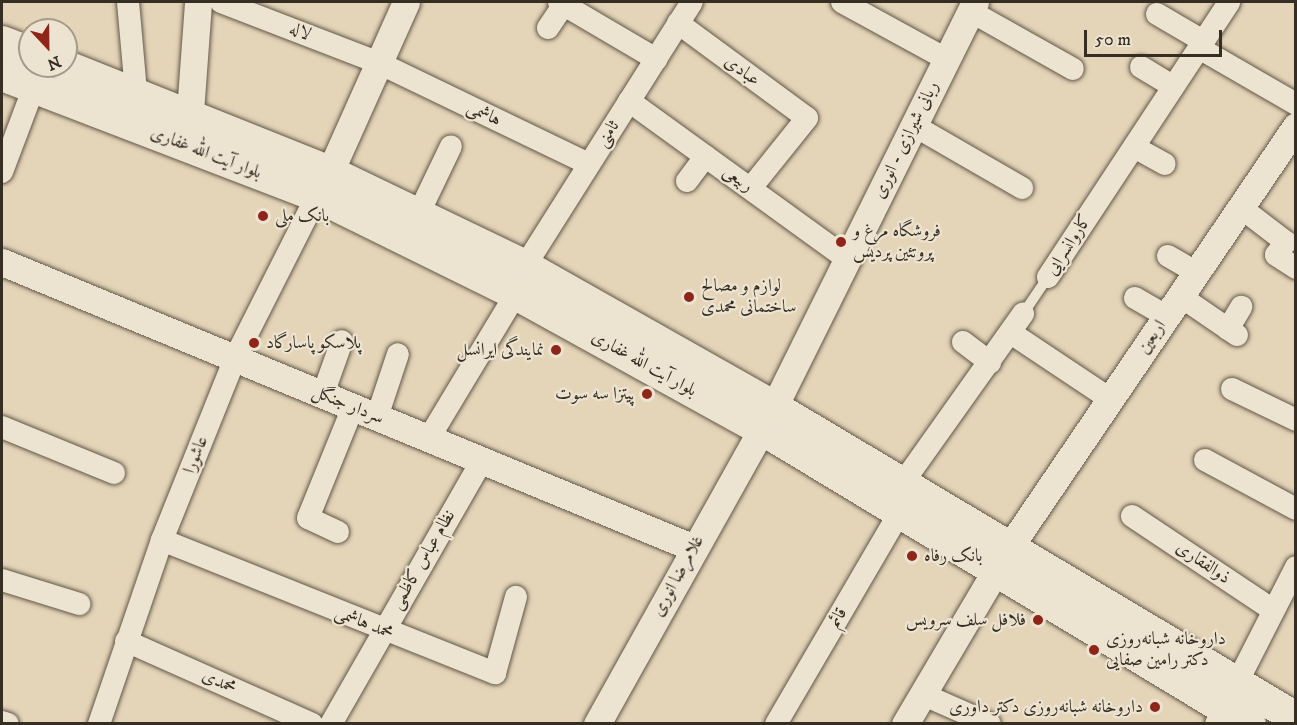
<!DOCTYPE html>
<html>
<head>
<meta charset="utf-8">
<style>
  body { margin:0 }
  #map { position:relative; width:1297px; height:725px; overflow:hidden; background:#e4d4b8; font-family:"IM FELL DW Pica",Amiri,serif }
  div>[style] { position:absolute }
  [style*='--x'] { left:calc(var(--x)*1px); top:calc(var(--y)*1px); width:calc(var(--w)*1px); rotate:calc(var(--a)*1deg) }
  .roads { filter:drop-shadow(0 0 2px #625848) drop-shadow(0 0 2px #625848) }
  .service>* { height:10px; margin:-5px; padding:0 5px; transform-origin:5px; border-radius:5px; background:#ede3d1 }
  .minor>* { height:22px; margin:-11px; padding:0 11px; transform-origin:11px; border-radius:11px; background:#ede3d1 }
  .tertiary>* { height:27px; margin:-13.5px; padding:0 13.5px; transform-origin:13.5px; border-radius:13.5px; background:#ede3d1 }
  .secondary>* { height:32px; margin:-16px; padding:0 16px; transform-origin:16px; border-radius:16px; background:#ede3d1 }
  .dots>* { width:16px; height:16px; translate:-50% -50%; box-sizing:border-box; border:3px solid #ede3d1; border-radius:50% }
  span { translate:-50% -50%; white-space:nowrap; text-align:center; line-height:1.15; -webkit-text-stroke:4.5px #ede3d1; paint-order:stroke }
  .street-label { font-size:18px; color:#362e23 }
  .poi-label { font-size:18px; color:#362e23 }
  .left { translate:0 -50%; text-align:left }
  .right { translate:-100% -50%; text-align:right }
  .frame { position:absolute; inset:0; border:3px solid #362e23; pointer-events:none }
  .north { position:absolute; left:18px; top:18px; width:60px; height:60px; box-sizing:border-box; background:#ede3d1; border:2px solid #a49b8b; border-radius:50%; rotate:158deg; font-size:16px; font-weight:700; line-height:24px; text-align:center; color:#362e23 }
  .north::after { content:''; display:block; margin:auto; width:21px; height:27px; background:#8f2418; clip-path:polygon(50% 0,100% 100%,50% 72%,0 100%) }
  .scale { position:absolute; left:1084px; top:30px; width:138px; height:27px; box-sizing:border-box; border:3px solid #362e23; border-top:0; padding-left:8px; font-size:18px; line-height:21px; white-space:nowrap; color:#362e23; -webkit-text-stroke:4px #ede3d1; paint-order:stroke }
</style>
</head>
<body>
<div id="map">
  <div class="roads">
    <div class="service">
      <i style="--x:1023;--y:314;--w:45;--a:-56"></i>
    </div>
    <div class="minor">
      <i style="--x:128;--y:2;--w:90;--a:84.9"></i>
      <i style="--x:221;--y:2;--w:169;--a:21.1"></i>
      <i style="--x:379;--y:63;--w:233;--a:25.7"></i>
      <i style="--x:559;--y:2;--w:113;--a:30.4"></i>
      <i style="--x:842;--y:2;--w:119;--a:28.7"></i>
      <i style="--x:970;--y:11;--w:118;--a:29.4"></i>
      <i style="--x:1157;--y:14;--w:53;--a:30.4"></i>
      <i style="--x:678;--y:23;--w:160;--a:36.4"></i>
      <i style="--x:807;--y:118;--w:90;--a:128.7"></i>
      <i style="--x:548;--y:28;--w:29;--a:-56"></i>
      <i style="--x:1199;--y:48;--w:112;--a:30"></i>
      <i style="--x:1141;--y:67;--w:37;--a:31"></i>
      <i style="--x:629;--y:101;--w:269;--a:35.9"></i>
      <i style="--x:913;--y:125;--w:126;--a:30"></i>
      <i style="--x:1134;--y:147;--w:35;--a:29"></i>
      <i style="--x:2;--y:172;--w:91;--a:-69.4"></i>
      <i style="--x:687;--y:181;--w:31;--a:-53"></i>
      <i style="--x:1240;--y:207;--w:58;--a:37.3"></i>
      <i style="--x:1286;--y:242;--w:16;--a:128"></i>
      <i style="--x:1276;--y:255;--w:24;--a:33"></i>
      <i style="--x:418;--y:215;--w:76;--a:-64.4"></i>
      <i style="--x:1168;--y:256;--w:32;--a:30"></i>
      <i style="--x:525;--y:266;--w:312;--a:-57.7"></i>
      <i style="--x:1048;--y:277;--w:329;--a:-56.6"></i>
      <i style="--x:1180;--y:296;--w:69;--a:34.4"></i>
      <i style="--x:1135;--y:298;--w:36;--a:30"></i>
      <i style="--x:1228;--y:329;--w:26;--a:-59"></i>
      <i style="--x:1011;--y:333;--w:119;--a:33.7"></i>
      <i style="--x:963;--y:342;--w:34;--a:37"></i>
      <i style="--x:1232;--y:389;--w:71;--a:25.8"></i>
      <i style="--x:323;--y:394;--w:56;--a:-70.3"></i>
      <i style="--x:377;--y:417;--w:66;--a:-71.6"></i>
      <i style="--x:2;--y:427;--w:121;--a:22.3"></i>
      <i style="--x:429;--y:438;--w:168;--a:-58.9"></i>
      <i style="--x:1205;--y:460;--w:103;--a:28.3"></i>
      <i style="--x:902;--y:484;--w:209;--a:-54.6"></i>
      <i style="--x:1132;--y:516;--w:169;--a:33.7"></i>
      <i style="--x:338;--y:532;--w:33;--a:-155"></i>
      <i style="--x:308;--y:518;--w:120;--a:-67.9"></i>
      <i style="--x:162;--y:540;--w:359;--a:21.8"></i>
      <i style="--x:495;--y:673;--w:79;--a:-74.6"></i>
      <i style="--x:2;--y:580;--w:81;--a:17.3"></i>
      <i style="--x:126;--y:641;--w:204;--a:24"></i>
      <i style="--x:922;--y:694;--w:74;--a:23.8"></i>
      <i style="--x:2;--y:722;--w:6;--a:18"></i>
      <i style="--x:99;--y:724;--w:194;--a:-71.1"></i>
      <i style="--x:162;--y:540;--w:196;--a:-68.1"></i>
      <i style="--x:235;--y:358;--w:182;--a:-63.2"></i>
      <i style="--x:331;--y:724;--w:304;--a:-60.2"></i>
      <i style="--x:776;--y:724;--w:246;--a:-59.7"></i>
      <i style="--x:1216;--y:724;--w:176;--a:-63"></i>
    </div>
    <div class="tertiary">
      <i style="--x:190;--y:112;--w:110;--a:-85.8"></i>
      <i style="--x:330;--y:172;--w:186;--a:-65.9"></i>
      <i style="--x:2;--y:262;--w:749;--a:22.46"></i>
      <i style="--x:597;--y:724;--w:363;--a:-60.8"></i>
      <i style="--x:774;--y:407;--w:452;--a:-63.6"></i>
      <i style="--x:905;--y:724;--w:204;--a:-59.4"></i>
      <i style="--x:1009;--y:548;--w:510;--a:-55.78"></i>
    </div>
    <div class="secondary">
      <i style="--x:2;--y:42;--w:30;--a:21"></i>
      <i style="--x:65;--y:66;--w:285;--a:21.8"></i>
      <i style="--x:330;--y:172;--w:216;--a:25.7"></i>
      <i style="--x:525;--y:266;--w:286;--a:29.5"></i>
      <i style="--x:774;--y:407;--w:608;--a:30.79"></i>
      <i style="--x:2;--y:75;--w:337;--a:21"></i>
      <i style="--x:317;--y:196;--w:222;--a:26.2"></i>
      <i style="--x:516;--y:294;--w:302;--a:28.9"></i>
      <i style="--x:780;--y:440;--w:549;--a:31.14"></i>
    </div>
  </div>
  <div class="dots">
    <i style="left:263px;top:216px;background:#8f2418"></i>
    <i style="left:841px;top:242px;background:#8f2418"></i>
    <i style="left:689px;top:297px;background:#8f2418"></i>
    <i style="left:254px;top:343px;background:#8f2418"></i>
    <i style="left:556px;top:350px;background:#8f2418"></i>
    <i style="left:647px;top:394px;background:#8f2418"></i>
    <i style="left:912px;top:556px;background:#8f2418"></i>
    <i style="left:1038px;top:620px;background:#8f2418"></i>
    <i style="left:1094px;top:650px;background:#8f2418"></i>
    <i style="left:1155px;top:707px;background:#8f2418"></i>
  </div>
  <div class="street-label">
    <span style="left:300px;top:32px;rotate:21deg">لاله</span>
    <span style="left:742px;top:71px;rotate:36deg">عبادی</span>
    <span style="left:484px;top:114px;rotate:26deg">هاشمی</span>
    <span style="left:608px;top:134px;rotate:-58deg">ثامنی</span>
    <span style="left:906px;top:140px;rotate:-64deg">ربانی شیرازی - انوری</span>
    <span style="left:206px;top:153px;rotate:21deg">بلوار آیت الله غفاری</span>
    <span style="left:738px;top:179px;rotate:36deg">ربیعی</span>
    <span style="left:1069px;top:245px;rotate:-57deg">کاروانسرایی</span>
    <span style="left:1152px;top:337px;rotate:-56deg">اربعین</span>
    <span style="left:644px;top:364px;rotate:29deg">بلوار آیت الله غفاری</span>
    <span style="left:348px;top:405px;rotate:22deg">سردار جنگل</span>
    <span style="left:196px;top:455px;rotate:-68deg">عاشورا</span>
    <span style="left:423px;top:560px;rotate:-60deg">نظام عباس کاظمی</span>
    <span style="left:1203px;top:563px;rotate:34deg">ذوالفقاری</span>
    <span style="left:678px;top:576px;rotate:-61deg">غلامرضا انوری</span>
    <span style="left:838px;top:618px;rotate:-60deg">قائم</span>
    <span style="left:364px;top:623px;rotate:22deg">محمد هاشمی</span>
    <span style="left:219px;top:682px;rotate:24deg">محمدی</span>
  </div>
  <div class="poi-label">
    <span class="left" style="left:275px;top:216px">بانک ملی</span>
    <span class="left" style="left:853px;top:242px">فروشگاه مرغ و<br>پروتئین پردیس</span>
    <span class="left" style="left:701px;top:297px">لوازم و مصالح<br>ساختمانی محمدی</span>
    <span class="left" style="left:266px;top:343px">پلاسکو پاسارگاد</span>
    <span class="right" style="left:544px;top:350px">نمایندگی ایرانسل</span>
    <span class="right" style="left:635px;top:394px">پیتزا سه سوت</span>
    <span class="left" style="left:924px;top:556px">بانک رفاه</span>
    <span class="right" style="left:1026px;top:620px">فلافل سلف سرویس</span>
    <span class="left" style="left:1106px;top:650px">داروخانه شبانه‌روزی<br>دکتر رامین صفایی</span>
    <span class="right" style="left:1143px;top:707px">داروخانه شبانه‌روزی دکتر داوری</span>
  </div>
  <div class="frame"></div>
  <div class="north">N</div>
  <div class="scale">50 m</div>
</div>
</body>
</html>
